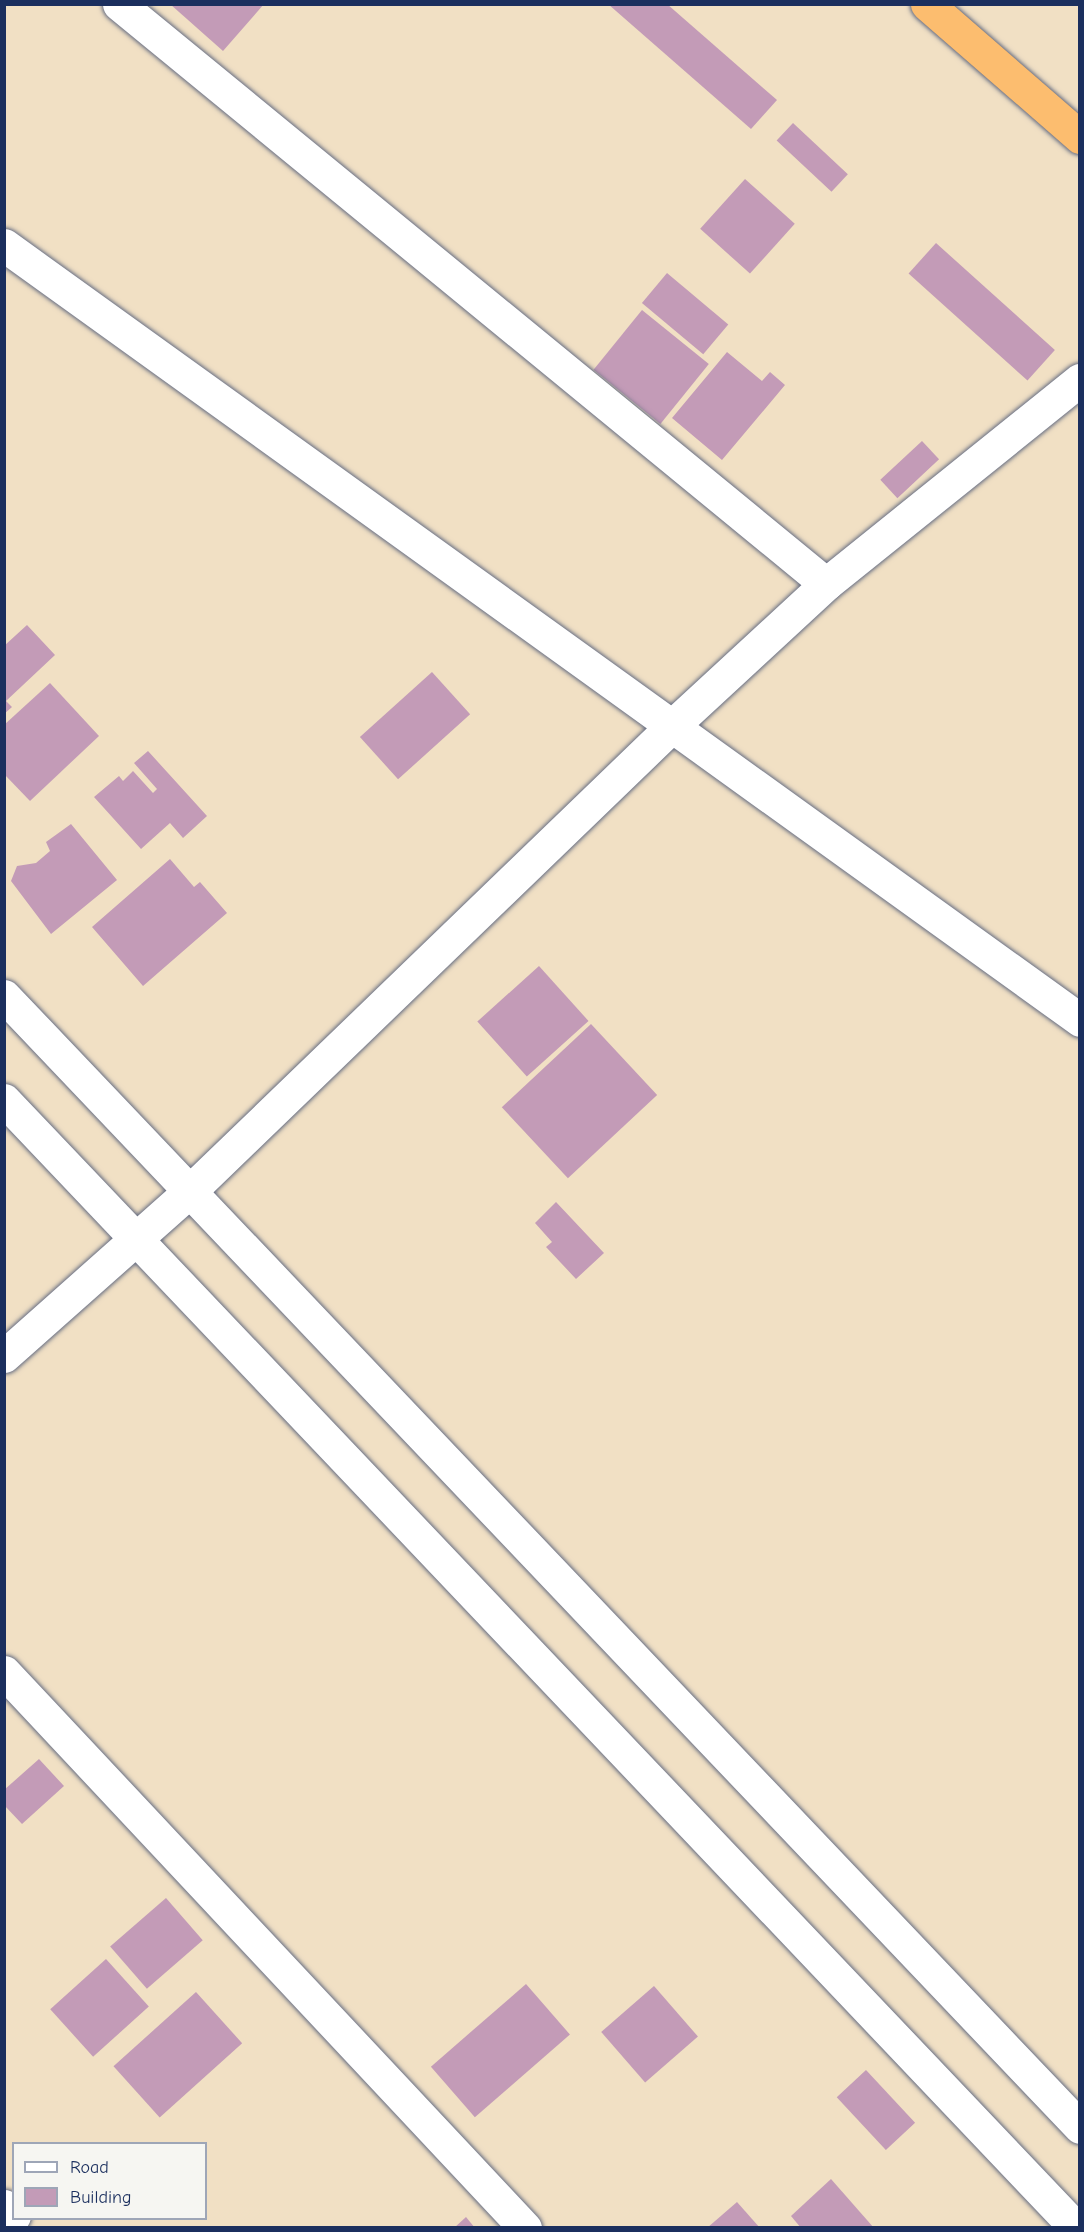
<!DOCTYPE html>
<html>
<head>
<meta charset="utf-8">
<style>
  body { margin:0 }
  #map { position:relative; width:1084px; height:2232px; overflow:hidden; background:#f1e0c4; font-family:"Comic Neue",sans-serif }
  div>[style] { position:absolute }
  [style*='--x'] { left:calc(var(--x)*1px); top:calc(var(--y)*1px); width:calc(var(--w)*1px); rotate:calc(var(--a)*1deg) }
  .building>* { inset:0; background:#c39bb7; transform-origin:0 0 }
  .roads { filter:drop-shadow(0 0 2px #666d82) drop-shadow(0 0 2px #666d82) }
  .minor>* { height:33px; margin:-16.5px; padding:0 16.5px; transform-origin:16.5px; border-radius:16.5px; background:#fff }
  .highway>* { height:33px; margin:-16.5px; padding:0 16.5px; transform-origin:16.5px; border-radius:16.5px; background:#fcbd6f }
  span { translate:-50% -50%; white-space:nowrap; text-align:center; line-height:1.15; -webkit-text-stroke:6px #f6f6f2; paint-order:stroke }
  .frame { position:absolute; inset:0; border:6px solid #1b2f5e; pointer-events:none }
  .legend { position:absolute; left:12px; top:2142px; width:195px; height:78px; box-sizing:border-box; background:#f6f6f2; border:2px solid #9ea6b7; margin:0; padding:8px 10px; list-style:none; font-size:18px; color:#1b2f5e }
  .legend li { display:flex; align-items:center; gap:12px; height:30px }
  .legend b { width:30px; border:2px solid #9ea6b7 }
</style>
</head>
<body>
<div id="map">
  <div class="building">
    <i style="clip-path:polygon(170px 4px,264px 4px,223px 51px)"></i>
    <i style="clip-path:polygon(608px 4px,667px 4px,777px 100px,751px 129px)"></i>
    <i style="left:793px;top:123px;width:75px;height:24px;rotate:43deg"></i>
    <i style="left:745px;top:179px;width:67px;height:67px;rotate:42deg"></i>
    <i style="left:936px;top:243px;width:160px;height:41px;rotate:42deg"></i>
    <i style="left:667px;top:273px;width:80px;height:39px;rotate:40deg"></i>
    <i style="left:642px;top:310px;width:86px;height:77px;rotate:39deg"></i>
    <i style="clip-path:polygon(727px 352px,762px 381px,770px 372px,785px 385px,722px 460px,672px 418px)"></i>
    <i style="left:922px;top:441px;width:25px;height:57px;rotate:47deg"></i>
    <i style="clip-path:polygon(27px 625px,55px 655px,6px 701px,12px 707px,4px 714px,4px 646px)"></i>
    <i style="left:432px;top:672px;width:57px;height:97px;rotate:48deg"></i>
    <i style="clip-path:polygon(50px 683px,99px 736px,30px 801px,4px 774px,4px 725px)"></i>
    <i style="clip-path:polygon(148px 751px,207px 816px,183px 838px,170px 823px,141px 849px,94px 797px,119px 776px,123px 781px,133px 771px,153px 793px,157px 789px,134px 763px)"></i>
    <i style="clip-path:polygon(71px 824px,117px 880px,51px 934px,11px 881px,17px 866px,36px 863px,50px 851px,46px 842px)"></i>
    <i style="clip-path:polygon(170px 859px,194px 887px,200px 882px,227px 913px,143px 986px,92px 927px)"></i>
    <i style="left:539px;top:966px;width:74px;height:83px;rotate:48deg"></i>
    <i style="left:591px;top:1024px;width:97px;height:122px;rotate:47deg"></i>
    <i style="clip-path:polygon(556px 1202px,604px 1253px,576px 1279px,546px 1247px,552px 1242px,535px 1223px)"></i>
    <i style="clip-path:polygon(39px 1759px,64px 1786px,22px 1824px,4px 1805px,4px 1790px)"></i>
    <i style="left:166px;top:1898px;width:56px;height:74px;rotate:49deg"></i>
    <i style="left:106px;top:1959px;width:64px;height:75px;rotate:48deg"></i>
    <i style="left:526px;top:1984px;width:67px;height:126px;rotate:49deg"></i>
    <i style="left:654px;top:1986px;width:67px;height:70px;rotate:49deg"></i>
    <i style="left:196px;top:1992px;width:69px;height:111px;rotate:48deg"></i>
    <i style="left:866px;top:2070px;width:72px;height:40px;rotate:47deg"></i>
    <i style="clip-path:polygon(831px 2179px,874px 2228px,801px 2228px,791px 2216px)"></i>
    <i style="clip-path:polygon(737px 2202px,760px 2228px,707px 2228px)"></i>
    <i style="clip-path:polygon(466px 2217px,475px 2228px,454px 2228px)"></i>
  </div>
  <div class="roads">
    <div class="minor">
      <i style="--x:119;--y:4;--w:914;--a:39.36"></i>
      <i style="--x:4;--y:245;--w:1326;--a:35.76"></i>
      <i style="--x:4;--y:996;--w:1561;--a:46.43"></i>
      <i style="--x:4;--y:1100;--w:1556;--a:46.46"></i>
      <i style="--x:4;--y:1356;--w:249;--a:-41.6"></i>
      <i style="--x:190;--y:1191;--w:667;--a:-43.97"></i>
      <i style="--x:670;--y:728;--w:212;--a:-42.7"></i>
      <i style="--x:826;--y:584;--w:326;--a:-38.8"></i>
      <i style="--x:4;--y:1672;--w:762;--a:46.86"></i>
      <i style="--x:4;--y:2206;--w:14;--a:45"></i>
    </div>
    <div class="highway">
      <i style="--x:927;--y:4;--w:203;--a:41"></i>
    </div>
  </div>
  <div class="frame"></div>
  <ul class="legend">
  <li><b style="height:8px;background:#fff"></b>Road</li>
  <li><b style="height:16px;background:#c39bb7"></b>Building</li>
  </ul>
</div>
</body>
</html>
